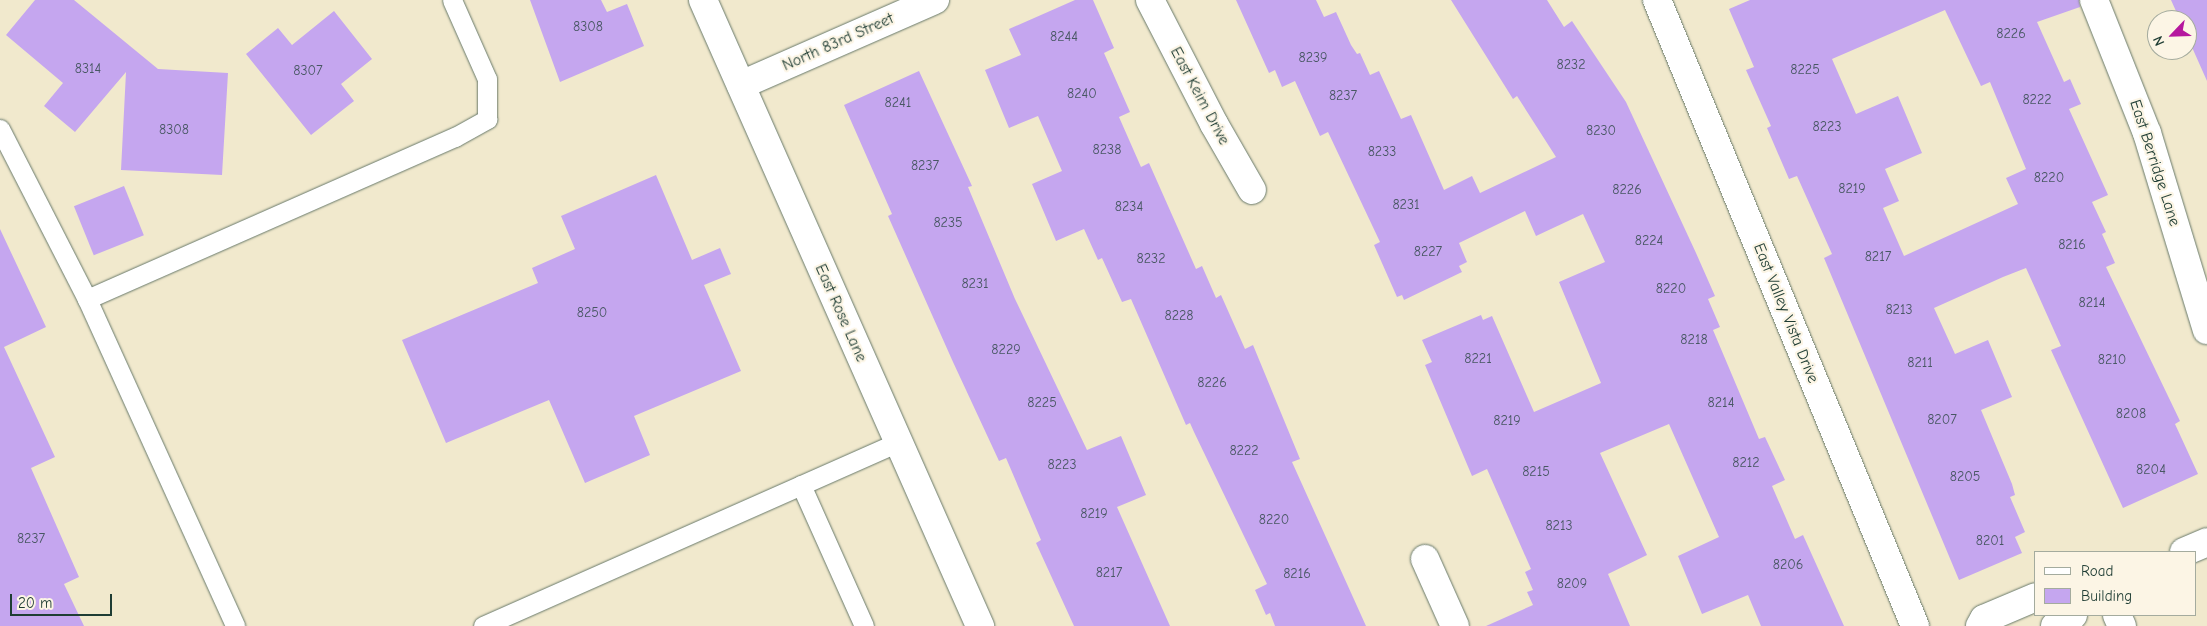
<!DOCTYPE html>
<html>
<head>
<meta charset="utf-8">
<style>
  body { margin:0 }
  #map { position:relative; width:2207px; height:626px; overflow:hidden; background:#f1e9cd; font-family:"Comic Neue",sans-serif }
  div>[style] { position:absolute }
  [style*='--x'] { left:calc(var(--x)*1px); top:calc(var(--y)*1px); width:calc(var(--w)*1px); rotate:calc(var(--a)*1deg) }
  .building>* { inset:0; background:#c5a6ef; transform-origin:0 0 }
  .roads { filter:drop-shadow(0 0 1px #68796a) drop-shadow(0 0 1px #68796a) }
  .service>* { height:19px; margin:-9.5px; padding:0 9.5px; transform-origin:9.5px; border-radius:9.5px; background:#fff }
  .minor>* { height:28px; margin:-14px; padding:0 14px; transform-origin:14px; border-radius:14px; background:#fff }
  span { translate:-50% -50%; white-space:nowrap; text-align:center; line-height:1.15; -webkit-text-stroke:4.5px #fcf5e5; paint-order:stroke }
  .number-label { font-size:14px; color:#485763 }
  .number-label span { -webkit-text-stroke-width:0 }
  .street-label { font-size:16px; color:#1f3d34 }
  .legend { position:absolute; left:2034px; top:551px; width:162px; height:65px; box-sizing:border-box; background:#fcf5e5; border:1px solid #a4ab9e; margin:0; padding:6px 9px; list-style:none; font-size:15px; color:#1f3d34 }
  .legend li { display:flex; align-items:center; gap:10px; height:25px }
  .legend b { width:25px; border:1px solid #a4ab9e }
  .north { position:absolute; left:2147px; top:10px; width:50px; height:50px; box-sizing:border-box; background:#fcf5e5; border:1px solid #a4ab9e; border-radius:50%; rotate:246deg; font-size:14px; font-weight:700; line-height:20px; text-align:center; color:#1f3d34 }
  .north::after { content:''; display:block; margin:auto; width:18px; height:22px; background:#b5179e; clip-path:polygon(50% 0,100% 100%,50% 72%,0 100%) }
  .scale { position:absolute; left:10px; top:594px; width:102px; height:22px; box-sizing:border-box; border:2px solid #1f3d34; border-top:0; padding-left:6px; font-size:15px; line-height:18px; white-space:nowrap; color:#1f3d34; -webkit-text-stroke:4px #fcf5e5; paint-order:stroke }
</style>
</head>
<body>
<div id="map">
  <div class="building">
    <i style="clip-path:polygon(35px 0,74px 0,158px 69px,228px 73px,222px 175px,121px 170px,126px 72px,75px 132px,44px 106px,63px 83px,6px 35px)"></i>
    <i style="clip-path:polygon(530px 0,601px 0,607px 12px,627px 4px,644px 46px,560px 82px)"></i>
    <i style="clip-path:polygon(1075px 0,1093px 0,1114px 48px,1104px 53px,1130px 112px,1119px 117px,1141px 167px,1149px 163px,1196px 269px,1202px 266px,1216px 298px,1221px 295px,1245px 349px,1253px 345px,1300px 459px,1292px 462px,1366px 626px,1275px 626px,1270px 613px,1266px 615px,1255px 590px,1267px 584px,1194px 432px,1190px 423px,1186px 425px,1131px 299px,1122px 302px,1102px 258px,1098px 260px,1084px 229px,1056px 241px,1032px 184px,1062px 171px,1038px 116px,1009px 128px,985px 70px,1021px 55px,1009px 29px)"></i>
    <i style="clip-path:polygon(1236px 0,1316px 0,1324px 17px,1336px 12px,1351px 45px,1357px 54px,1360px 53px,1370px 75px,1379px 71px,1401px 119px,1411px 115px,1444px 190px,1472px 176px,1480px 193px,1556px 157px,1517px 96px,1513px 99px,1451px 0,1547px 0,1564px 27px,1572px 21px,1626px 102px,1696px 253px,1715px 296px,1708px 299px,1720px 327px,1713px 330px,1759px 439px,1765px 437px,1785px 480px,1772px 486px,1795px 539px,1803px 535px,1844px 626px,1761px 626px,1748px 595px,1702px 614px,1678px 556px,1719px 537px,1669px 424px,1600px 453px,1647px 555px,1608px 574px,1630px 626px,1486px 626px,1533px 605px,1527px 592px,1533px 590px,1525px 572px,1531px 569px,1487px 469px,1472px 476px,1425px 365px,1432px 362px,1422px 340px,1481px 315px,1483px 320px,1492px 316px,1534px 412px,1601px 383px,1559px 282px,1605px 262px,1583px 214px,1536px 236px,1525px 211px,1459px 243px,1467px 262px,1459px 266px,1462px 272px,1404px 300px,1402px 295px,1397px 297px,1374px 245px,1380px 242px,1328px 132px,1320px 136px,1295px 81px,1282px 87px,1275px 70px,1269px 73px)"></i>
    <i style="clip-path:polygon(evenodd,1750px 0,2079px 0,2080px 7px,2037px 22px,2064px 82px,2070px 79px,2081px 104px,2069px 109px,2108px 195px,2092px 202px,2106px 232px,2102px 234px,2115px 263px,2106px 267px,2180px 421px,2175px 424px,2198px 474px,2123px 508px,2051px 350px,2061px 346px,2026px 268px,2003px 277px,1934px 308px,1955px 354px,1988px 340px,2012px 397px,1981px 410px,2012px 484px,2015px 495px,2010px 497px,2025px 532px,2015px 537px,2022px 553px,1959px 580px,1824px 258px,1832px 254px,1797px 176px,1789px 179px,1767px 128px,1771px 126px,1746px 70px,1754px 67px,1729px 9px,1750px 0,1945px 10px,1981px 86px,1990px 82px,2026px 169px,2006px 178px,2018px 204px,1904px 256px,1883px 208px,1899px 201px,1885px 169px,1922px 153px,1898px 96px,1856px 114px,1832px 59px,1945px 10px)"></i>
    <i style="clip-path:polygon(2171px 0,2207px 0,2207px 81px,2187px 36px,2187px 20px,2180px 20px)"></i>
    <i style="clip-path:polygon(334px 11px,372px 59px,341px 84px,354px 101px,311px 135px,246px 54px,278px 28px,292px 45px)"></i>
    <i style="clip-path:polygon(919px 71px,972px 186px,968px 187px,1015px 299px,1087px 450px,1121px 436px,1146px 495px,1117px 507px,1170px 626px,1074px 626px,1036px 543px,1041px 540px,1006px 458px,999px 461px,953px 362px,888px 216px,892px 214px,844px 105px)"></i>
    <i style="clip-path:polygon(656px 175px,692px 260px,720px 248px,731px 274px,704px 285px,741px 371px,634px 416px,650px 455px,585px 483px,549px 400px,446px 443px,402px 340px,538px 283px,532px 268px,575px 249px,561px 216px)"></i>
    <i style="left:124px;top:186px;width:53px;height:54px;rotate:68deg"></i>
    <i style="clip-path:polygon(0 229px,46px 327px,4px 347px,55px 457px,31px 468px,79px 577px,64px 584px,84px 626px,0 626px)"></i>
  </div>
  <div class="roads">
    <div class="service">
      <i style="--x:0;--y:129;--w:191;--a:62.9"></i>
      <i style="--x:87;--y:299;--w:359;--a:65.6"></i>
      <i style="--x:87;--y:299;--w:402;--a:-23.8"></i>
      <i style="--x:455;--y:137;--w:37;--a:-29"></i>
      <i style="--x:487;--y:119;--w:40;--a:-90"></i>
      <i style="--x:487;--y:79;--w:86;--a:-113.9"></i>
      <i style="--x:801;--y:485;--w:154;--a:65.9"></i>
      <i style="--x:483;--y:626;--w:454;--a:-23.9"></i>
    </div>
    <div class="minor">
      <i style="--x:703;--y:0;--w:685;--a:66.13"></i>
      <i style="--x:1150;--y:0;--w:140;--a:62.7"></i>
      <i style="--x:1214;--y:124;--w:76;--a:60.1"></i>
      <i style="--x:1657;--y:0;--w:677;--a:67.6"></i>
      <i style="--x:2094;--y:0;--w:143;--a:68.3"></i>
      <i style="--x:2147;--y:133;--w:206;--a:73.1"></i>
      <i style="--x:741;--y:85;--w:212;--a:-23.7"></i>
      <i style="--x:2184;--y:552;--w:25;--a:-23"></i>
      <i style="--x:1425;--y:559;--w:73;--a:65.9"></i>
      <i style="--x:2117;--y:615;--w:12;--a:66"></i>
      <i style="--x:1980;--y:626;--w:8;--a:-60"></i>
      <i style="--x:1984;--y:619;--w:56;--a:-22.9"></i>
      <i style="--x:2055;--y:626;--w:21;--a:-31"></i>
    </div>
  </div>
  <div class="number-label">
    <span style="left:588px;top:27px">8308</span>
    <span style="left:2011px;top:34px">8226</span>
    <span style="left:1064px;top:37px">8244</span>
    <span style="left:1313px;top:58px">8239</span>
    <span style="left:1571px;top:65px">8232</span>
    <span style="left:88px;top:69px">8314</span>
    <span style="left:1805px;top:70px">8225</span>
    <span style="left:308px;top:71px">8307</span>
    <span style="left:1082px;top:94px">8240</span>
    <span style="left:1343px;top:96px">8237</span>
    <span style="left:2037px;top:100px">8222</span>
    <span style="left:898px;top:103px">8241</span>
    <span style="left:1827px;top:127px">8223</span>
    <span style="left:174px;top:130px">8308</span>
    <span style="left:1601px;top:131px">8230</span>
    <span style="left:1107px;top:150px">8238</span>
    <span style="left:1382px;top:152px">8233</span>
    <span style="left:925px;top:166px">8237</span>
    <span style="left:2049px;top:178px">8220</span>
    <span style="left:1852px;top:189px">8219</span>
    <span style="left:1627px;top:190px">8226</span>
    <span style="left:1406px;top:205px">8231</span>
    <span style="left:1129px;top:207px">8234</span>
    <span style="left:948px;top:223px">8235</span>
    <span style="left:1649px;top:241px">8224</span>
    <span style="left:2072px;top:245px">8216</span>
    <span style="left:1428px;top:252px">8227</span>
    <span style="left:1878px;top:257px">8217</span>
    <span style="left:1151px;top:259px">8232</span>
    <span style="left:975px;top:284px">8231</span>
    <span style="left:1671px;top:289px">8220</span>
    <span style="left:2092px;top:303px">8214</span>
    <span style="left:1899px;top:310px">8213</span>
    <span style="left:592px;top:313px">8250</span>
    <span style="left:1179px;top:316px">8228</span>
    <span style="left:1694px;top:340px">8218</span>
    <span style="left:1006px;top:350px">8229</span>
    <span style="left:1478px;top:359px">8221</span>
    <span style="left:2112px;top:360px">8210</span>
    <span style="left:1920px;top:363px">8211</span>
    <span style="left:1212px;top:383px">8226</span>
    <span style="left:1042px;top:403px">8225</span>
    <span style="left:1721px;top:403px">8214</span>
    <span style="left:2131px;top:414px">8208</span>
    <span style="left:1942px;top:420px">8207</span>
    <span style="left:1507px;top:421px">8219</span>
    <span style="left:1244px;top:451px">8222</span>
    <span style="left:1746px;top:463px">8212</span>
    <span style="left:1062px;top:465px">8223</span>
    <span style="left:2151px;top:470px">8204</span>
    <span style="left:1536px;top:472px">8215</span>
    <span style="left:1965px;top:477px">8205</span>
    <span style="left:1094px;top:514px">8219</span>
    <span style="left:1274px;top:520px">8220</span>
    <span style="left:1559px;top:526px">8213</span>
    <span style="left:31px;top:539px">8237</span>
    <span style="left:1990px;top:541px">8201</span>
    <span style="left:1788px;top:565px">8206</span>
    <span style="left:1109px;top:573px">8217</span>
    <span style="left:1297px;top:574px">8216</span>
    <span style="left:1572px;top:584px">8209</span>
  </div>
  <div class="street-label">
    <span style="left:838px;top:42px;rotate:-24deg">North 83rd Street</span>
    <span style="left:1200px;top:96px;rotate:62deg">East Keim Drive</span>
    <span style="left:2155px;top:163px;rotate:72deg">East Berridge Lane</span>
    <span style="left:841px;top:313px;rotate:66deg">East Rose Lane</span>
    <span style="left:1786px;top:313px;rotate:68deg">East Valley Vista Drive</span>
  </div>
  <ul class="legend">
  <li><b style="height:6px;background:#fff"></b>Road</li>
  <li><b style="height:14px;background:#c5a6ef"></b>Building</li>
  </ul>
  <div class="north">N</div>
  <div class="scale">20 m</div>
</div>
</body>
</html>
